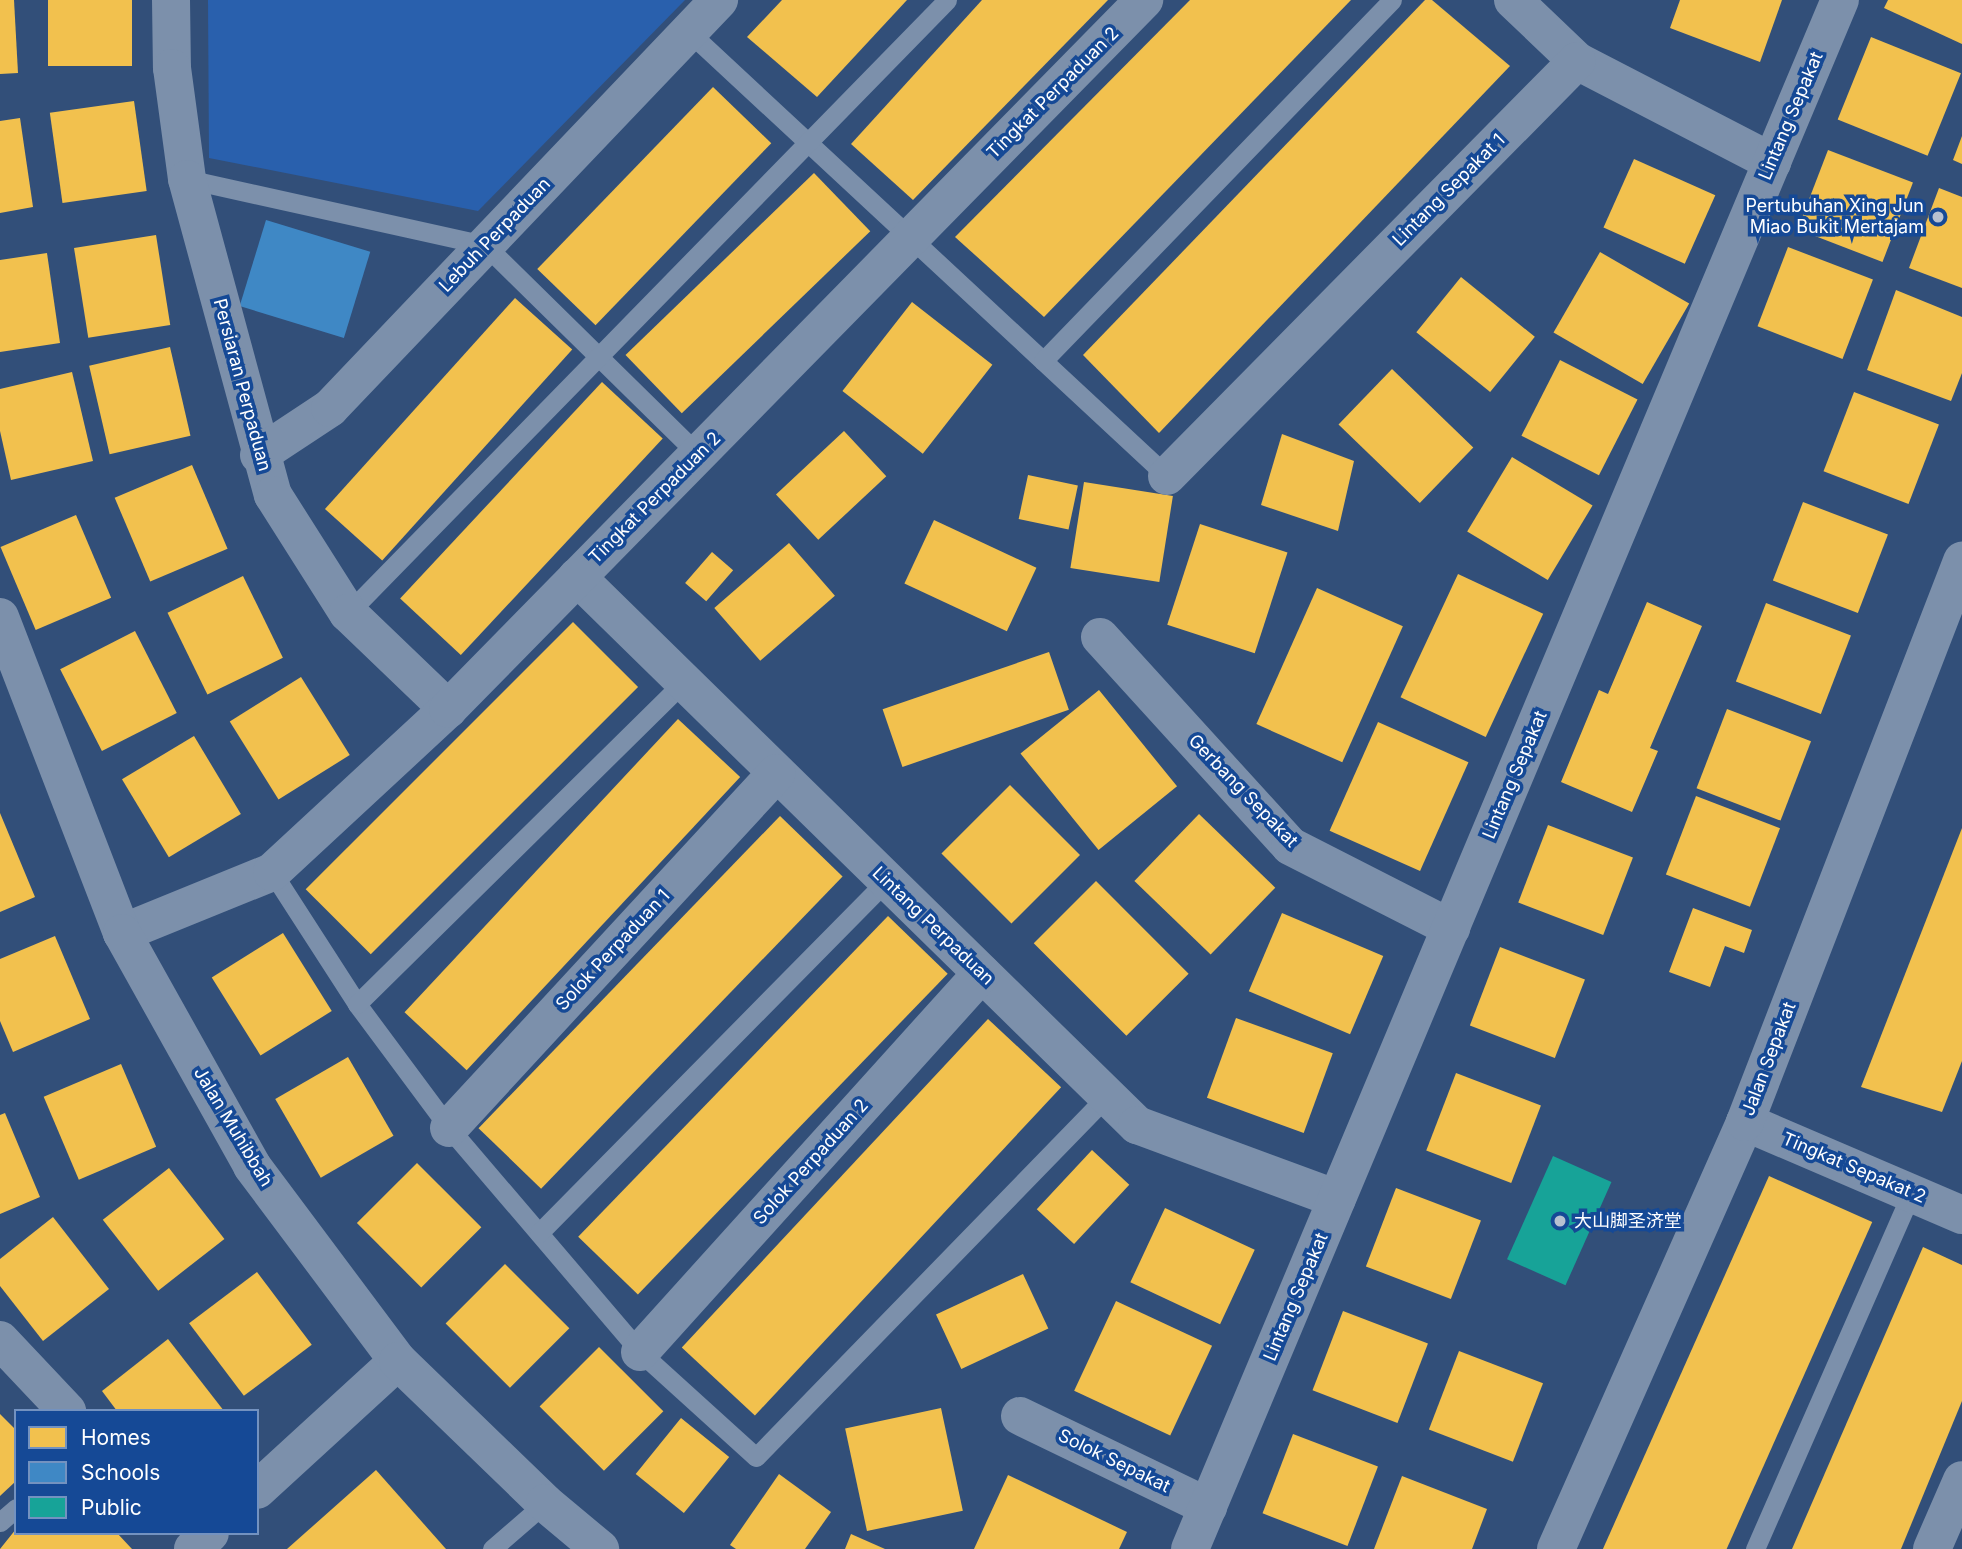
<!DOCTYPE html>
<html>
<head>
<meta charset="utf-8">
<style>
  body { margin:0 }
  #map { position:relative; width:1962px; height:1549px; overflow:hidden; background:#324f79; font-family:Inter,"Noto Sans SC",sans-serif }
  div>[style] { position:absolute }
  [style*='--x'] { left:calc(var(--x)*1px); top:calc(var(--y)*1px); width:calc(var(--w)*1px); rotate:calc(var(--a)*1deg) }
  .green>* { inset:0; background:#2960ad }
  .homes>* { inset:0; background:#f2c14e; transform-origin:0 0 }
  .schools>* { inset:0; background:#3f88c5; transform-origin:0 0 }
  .public>* { inset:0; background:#17a398; transform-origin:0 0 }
  .service>* { height:19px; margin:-9.5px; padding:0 9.5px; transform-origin:9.5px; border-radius:9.5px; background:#7c90ab }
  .minor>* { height:38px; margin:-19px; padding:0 19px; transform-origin:19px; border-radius:19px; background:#7c90ab }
  .tertiary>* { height:38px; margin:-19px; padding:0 19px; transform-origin:19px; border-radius:19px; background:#7c90ab }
  .dots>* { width:19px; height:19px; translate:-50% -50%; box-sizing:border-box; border:4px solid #154996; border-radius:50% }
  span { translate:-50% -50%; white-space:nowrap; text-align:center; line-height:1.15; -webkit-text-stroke:7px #154996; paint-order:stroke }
  .street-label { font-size:18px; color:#fff }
  .poi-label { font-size:18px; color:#fff }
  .right { translate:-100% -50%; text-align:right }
  .left { translate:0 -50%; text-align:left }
  .legend { position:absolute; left:14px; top:1409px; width:245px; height:126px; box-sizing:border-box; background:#154996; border:2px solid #7392c0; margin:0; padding:9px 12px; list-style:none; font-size:21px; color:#fff }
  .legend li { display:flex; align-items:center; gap:14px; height:35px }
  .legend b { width:35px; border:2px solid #7392c0 }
</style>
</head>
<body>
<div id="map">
  <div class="green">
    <i style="clip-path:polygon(208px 0,685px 0,478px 211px,209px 158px)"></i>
  </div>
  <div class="homes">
    <i style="clip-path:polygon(0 0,14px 0,18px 73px,0 74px)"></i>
    <i style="left:48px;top:0;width:84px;height:66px"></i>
    <i style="clip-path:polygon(782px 0,907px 0,817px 97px,747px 37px)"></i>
    <i style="clip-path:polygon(982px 0,1108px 0,913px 200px,851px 144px)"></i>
    <i style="clip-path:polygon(1190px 0,1351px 0,1044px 317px,955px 237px)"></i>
    <i style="clip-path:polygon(1425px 0,1432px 0,1510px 66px,1159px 433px,1083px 355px)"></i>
    <i style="clip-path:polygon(1680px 0,1782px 0,1760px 62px,1670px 28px)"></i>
    <i style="clip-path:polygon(1888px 0,1962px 0,1962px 44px,1884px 8px)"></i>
    <i style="left:1871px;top:37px;width:97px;height:89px;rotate:22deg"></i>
    <i style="left:713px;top:87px;width:81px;height:253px;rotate:44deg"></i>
    <i style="left:134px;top:101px;width:91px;height:85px;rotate:82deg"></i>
    <i style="clip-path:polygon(20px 118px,33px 207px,0 213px,0 121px)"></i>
    <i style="clip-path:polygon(1962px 136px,1962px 164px,1953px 160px)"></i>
    <i style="left:1828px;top:150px;width:91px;height:85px;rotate:21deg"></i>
    <i style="left:1634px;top:159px;width:89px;height:75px;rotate:24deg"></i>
    <i style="left:814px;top:173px;width:81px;height:262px;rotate:46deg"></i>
    <i style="clip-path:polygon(1939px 188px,1962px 197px,1962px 288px,1909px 268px)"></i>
    <i style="left:156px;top:235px;width:91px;height:83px;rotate:81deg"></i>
    <i style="left:1788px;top:247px;width:91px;height:85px;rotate:21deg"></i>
    <i style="left:1600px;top:252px;width:103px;height:93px;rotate:30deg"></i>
    <i style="clip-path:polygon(47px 253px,60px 343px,0 352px,0 260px)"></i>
    <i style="left:1461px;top:277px;width:95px;height:71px;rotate:39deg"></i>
    <i style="clip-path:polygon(1896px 290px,1962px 317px,1962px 373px,1951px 401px,1867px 370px)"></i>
    <i style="left:515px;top:298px;width:77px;height:284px;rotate:42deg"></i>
    <i style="left:912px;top:302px;width:102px;height:113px;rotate:38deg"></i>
    <i style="left:170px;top:347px;width:91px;height:83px;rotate:77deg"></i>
    <i style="left:1560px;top:360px;width:87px;height:85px;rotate:27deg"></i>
    <i style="left:1392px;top:369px;width:113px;height:77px;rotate:44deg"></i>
    <i style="clip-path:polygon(72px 372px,93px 461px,11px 480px,0 431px,0 389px)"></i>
    <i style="left:602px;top:382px;width:83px;height:296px;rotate:43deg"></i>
    <i style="left:1854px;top:392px;width:91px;height:85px;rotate:21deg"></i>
    <i style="left:844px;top:431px;width:62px;height:93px;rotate:47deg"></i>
    <i style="clip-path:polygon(1282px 434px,1354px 461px,1338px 531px,1261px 505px)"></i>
    <i style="left:1512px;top:457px;width:94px;height:87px;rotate:31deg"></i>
    <i style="left:192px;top:465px;width:91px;height:84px;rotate:67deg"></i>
    <i style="left:1028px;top:475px;width:51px;height:45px;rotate:12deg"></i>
    <i style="left:1084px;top:482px;width:90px;height:87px;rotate:9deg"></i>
    <i style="left:1803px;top:502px;width:91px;height:84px;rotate:21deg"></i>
    <i style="left:76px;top:515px;width:90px;height:82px;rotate:67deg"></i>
    <i style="left:934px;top:520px;width:113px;height:70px;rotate:25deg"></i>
    <i style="left:1200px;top:524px;width:92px;height:106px;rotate:18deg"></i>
    <i style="left:789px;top:543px;width:70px;height:99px;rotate:49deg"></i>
    <i style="left:712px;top:552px;width:28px;height:41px;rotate:41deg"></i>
    <i style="left:1458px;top:574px;width:94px;height:136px;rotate:25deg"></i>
    <i style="left:243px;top:576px;width:91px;height:84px;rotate:64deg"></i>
    <i style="left:1317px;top:588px;width:94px;height:149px;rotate:24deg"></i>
    <i style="clip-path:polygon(1647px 602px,1702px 626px,1650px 748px,1658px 751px,1632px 812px,1561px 782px,1599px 690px,1608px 694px)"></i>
    <i style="left:1766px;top:603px;width:91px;height:84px;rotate:21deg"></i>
    <i style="left:573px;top:622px;width:92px;height:378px;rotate:45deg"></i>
    <i style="left:135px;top:631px;width:92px;height:84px;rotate:63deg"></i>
    <i style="left:1049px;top:652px;width:61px;height:176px;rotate:71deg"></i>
    <i style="left:301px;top:677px;width:92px;height:84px;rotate:58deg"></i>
    <i style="left:1099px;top:690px;width:124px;height:101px;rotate:51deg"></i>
    <i style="left:1727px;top:709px;width:90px;height:85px;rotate:21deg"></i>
    <i style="left:678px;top:719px;width:85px;height:401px;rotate:43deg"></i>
    <i style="left:1378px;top:722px;width:99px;height:119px;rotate:24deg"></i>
    <i style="left:194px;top:736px;width:91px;height:84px;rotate:59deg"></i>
    <i style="left:1010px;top:785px;width:99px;height:97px;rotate:45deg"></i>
    <i style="left:1696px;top:796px;width:90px;height:84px;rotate:21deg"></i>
    <i style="clip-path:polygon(0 813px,35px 897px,0 912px)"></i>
    <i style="left:1199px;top:814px;width:106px;height:93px;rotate:44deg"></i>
    <i style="left:780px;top:816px;width:87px;height:434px;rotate:44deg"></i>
    <i style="left:1548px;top:825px;width:91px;height:83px;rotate:21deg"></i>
    <i style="clip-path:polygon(1962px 828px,1962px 1061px,1942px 1112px,1861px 1087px)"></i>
    <i style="left:1096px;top:881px;width:131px;height:88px;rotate:45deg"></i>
    <i style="clip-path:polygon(1693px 908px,1752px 930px,1744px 953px,1725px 946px,1710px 987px,1669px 972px)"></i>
    <i style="left:1282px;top:913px;width:110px;height:85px;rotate:23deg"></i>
    <i style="left:888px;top:916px;width:83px;height:446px;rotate:44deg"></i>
    <i style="left:283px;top:933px;width:92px;height:84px;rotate:58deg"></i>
    <i style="clip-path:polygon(55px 936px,90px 1019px,13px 1052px,0 1021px,0 959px)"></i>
    <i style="left:1500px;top:947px;width:91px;height:84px;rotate:21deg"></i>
    <i style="left:1236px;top:1018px;width:103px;height:85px;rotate:20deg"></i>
    <i style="left:988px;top:1019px;width:100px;height:449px;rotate:43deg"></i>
    <i style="left:348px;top:1057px;width:91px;height:84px;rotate:60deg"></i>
    <i style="left:121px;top:1064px;width:90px;height:84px;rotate:67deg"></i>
    <i style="left:1456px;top:1073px;width:91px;height:83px;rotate:21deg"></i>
    <i style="clip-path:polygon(5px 1113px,40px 1197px,0 1214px,0 1115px)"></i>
    <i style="left:1092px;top:1150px;width:51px;height:81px;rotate:43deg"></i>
    <i style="left:417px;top:1163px;width:91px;height:85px;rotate:45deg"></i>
    <i style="left:169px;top:1168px;width:90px;height:84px;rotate:52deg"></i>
    <i style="left:1769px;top:1176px;width:113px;height:409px;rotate:24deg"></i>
    <i style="left:1396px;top:1188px;width:91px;height:84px;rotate:21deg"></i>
    <i style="left:1165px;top:1208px;width:99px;height:82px;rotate:25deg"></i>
    <i style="clip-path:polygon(53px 1217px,109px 1289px,43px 1341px,0 1286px,0 1259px)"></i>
    <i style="clip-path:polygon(1923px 1247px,1962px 1265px,1962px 1401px,1901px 1549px,1792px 1549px)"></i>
    <i style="left:505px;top:1264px;width:91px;height:84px;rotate:45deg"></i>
    <i style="left:257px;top:1272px;width:91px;height:85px;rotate:53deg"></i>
    <i style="left:1023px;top:1274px;width:60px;height:96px;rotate:65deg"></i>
    <i style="left:1116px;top:1301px;width:106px;height:99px;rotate:25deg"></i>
    <i style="left:1343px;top:1311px;width:91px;height:85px;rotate:21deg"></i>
    <i style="clip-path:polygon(168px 1339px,224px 1411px,117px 1411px,102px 1391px)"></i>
    <i style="left:599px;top:1347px;width:91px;height:84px;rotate:45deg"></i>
    <i style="left:1459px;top:1351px;width:90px;height:84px;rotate:21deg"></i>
    <i style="left:941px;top:1408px;width:105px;height:98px;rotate:78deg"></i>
    <i style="clip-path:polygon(0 1414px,16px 1430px,16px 1481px,0 1496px)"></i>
    <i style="left:681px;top:1418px;width:62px;height:72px;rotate:39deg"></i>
    <i style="left:1293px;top:1434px;width:91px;height:85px;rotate:21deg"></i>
    <i style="clip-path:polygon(376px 1470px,446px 1549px,287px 1549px)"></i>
    <i style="clip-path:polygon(779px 1474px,831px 1512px,805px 1549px,736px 1549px,730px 1545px)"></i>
    <i style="clip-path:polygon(1008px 1475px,1127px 1532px,1119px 1549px,974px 1549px)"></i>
    <i style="clip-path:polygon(1402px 1476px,1487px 1509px,1472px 1549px,1374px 1549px)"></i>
    <i style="clip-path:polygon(16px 1529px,16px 1533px,117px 1533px,132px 1549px,0 1549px)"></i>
    <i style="clip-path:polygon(851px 1534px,885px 1549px,845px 1549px)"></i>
  </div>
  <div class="schools">
    <i style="left:266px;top:220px;width:109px;height:90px;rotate:17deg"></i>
  </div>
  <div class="public">
    <i style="left:1553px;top:1156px;width:64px;height:113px;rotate:24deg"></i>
  </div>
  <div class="service">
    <i style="--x:689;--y:32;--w:652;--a:42.89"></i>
    <i style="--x:187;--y:179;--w:305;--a:12.5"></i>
    <i style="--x:485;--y:245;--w:298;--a:44.5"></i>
    <i style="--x:1043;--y:361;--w:502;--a:-45.97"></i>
    <i style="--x:348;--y:613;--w:857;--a:-45.66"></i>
    <i style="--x:272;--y:872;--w:157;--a:57.2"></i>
    <i style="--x:357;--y:1004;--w:154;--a:53.4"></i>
    <i style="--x:449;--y:1128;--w:294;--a:49.5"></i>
    <i style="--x:640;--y:1352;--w:156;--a:42.2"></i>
    <i style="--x:756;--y:1457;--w:504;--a:-45.8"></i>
    <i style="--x:357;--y:1004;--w:459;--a:-44.6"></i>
    <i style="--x:539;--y:1233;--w:496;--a:-45.4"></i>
    <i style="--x:0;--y:1522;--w:21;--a:-41"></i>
    <i style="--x:492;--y:1549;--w:70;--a:-41"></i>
    <i style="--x:1755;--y:1549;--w:389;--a:-66.3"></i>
  </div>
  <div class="minor">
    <i style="--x:171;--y:0;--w:68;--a:89.2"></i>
    <i style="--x:172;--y:68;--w:112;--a:82.3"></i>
    <i style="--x:187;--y:179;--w:327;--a:74.8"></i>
    <i style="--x:273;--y:495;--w:140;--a:57.6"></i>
    <i style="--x:348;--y:613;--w:139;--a:43.8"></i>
    <i style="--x:1513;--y:0;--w:88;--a:43.6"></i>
    <i style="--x:1577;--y:61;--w:220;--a:27.4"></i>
    <i style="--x:259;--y:455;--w:85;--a:-33.5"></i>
    <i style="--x:330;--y:408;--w:564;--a:-46.37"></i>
    <i style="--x:1167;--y:476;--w:583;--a:-45.35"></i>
    <i style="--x:577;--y:577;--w:784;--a:44.38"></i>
    <i style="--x:1137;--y:1125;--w:213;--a:20.3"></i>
    <i style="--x:1100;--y:637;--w:282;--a:47.7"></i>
    <i style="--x:1290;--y:846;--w:181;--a:27"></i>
    <i style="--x:122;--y:933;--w:162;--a:-22.1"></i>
    <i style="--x:272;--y:872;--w:240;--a:-42.8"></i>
    <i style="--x:448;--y:709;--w:994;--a:-45.53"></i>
    <i style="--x:1745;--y:1122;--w:236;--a:23.2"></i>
    <i style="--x:449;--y:1128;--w:483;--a:-47.3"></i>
    <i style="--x:0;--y:1340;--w:98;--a:46.7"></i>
    <i style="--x:640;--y:1352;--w:510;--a:-47.94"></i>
    <i style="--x:1020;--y:1416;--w:209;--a:25.8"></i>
    <i style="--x:257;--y:1490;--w:191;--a:-42.5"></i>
    <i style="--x:193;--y:1549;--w:23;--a:-43"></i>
    <i style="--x:1190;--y:1549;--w:1680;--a:-67.24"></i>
    <i style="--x:1932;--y:1549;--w:75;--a:-66.5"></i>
  </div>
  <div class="tertiary">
    <i style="--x:0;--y:617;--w:339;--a:68.9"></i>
    <i style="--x:122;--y:933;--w:267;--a:60.8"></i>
    <i style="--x:252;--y:1166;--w:244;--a:53.2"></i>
    <i style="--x:398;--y:1361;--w:204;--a:44"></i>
    <i style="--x:545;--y:1503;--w:72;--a:39.9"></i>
    <i style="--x:1556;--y:1549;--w:467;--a:-66.1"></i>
    <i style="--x:1745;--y:1122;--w:602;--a:-68.85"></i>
  </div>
  <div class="dots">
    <i style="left:1938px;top:217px;background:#b7c1d0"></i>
    <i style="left:1560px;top:1221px;background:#b7c1d0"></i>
  </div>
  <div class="street-label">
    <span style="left:1053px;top:93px;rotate:-45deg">Tingkat Perpaduan 2</span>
    <span style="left:1791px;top:116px;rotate:-67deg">Lintang Sepakat</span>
    <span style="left:1449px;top:190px;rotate:-45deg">Lintang Sepakat 1</span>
    <span style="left:495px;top:235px;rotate:-46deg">Lebuh Perpaduan</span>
    <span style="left:242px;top:385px;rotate:75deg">Persiaran Perpaduan</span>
    <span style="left:655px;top:498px;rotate:-45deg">Tingkat Perpaduan 2</span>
    <span style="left:1515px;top:775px;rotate:-67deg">Lintang Sepakat</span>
    <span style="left:1243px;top:791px;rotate:46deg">Gerbang Sepakat</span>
    <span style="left:933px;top:926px;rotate:44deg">Lintang Perpaduan</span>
    <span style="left:613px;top:950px;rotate:-47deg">Solok Perpaduan 1</span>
    <span style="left:1769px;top:1059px;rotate:-69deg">Jalan Sepakat</span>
    <span style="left:233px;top:1127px;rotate:59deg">Jalan Muhibbah</span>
    <span style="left:811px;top:1162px;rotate:-48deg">Solok Perpaduan 2</span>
    <span style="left:1854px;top:1168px;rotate:23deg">Tingkat Sepakat 2</span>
    <span style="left:1296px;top:1297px;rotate:-67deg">Lintang Sepakat</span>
    <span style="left:1114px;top:1461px;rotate:26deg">Solok Sepakat</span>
  </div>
  <div class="poi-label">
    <span class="right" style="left:1924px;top:217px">Pertubuhan Xing Jun<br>Miao Bukit Mertajam</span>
    <span class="left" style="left:1574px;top:1221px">大山脚圣济堂</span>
  </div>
  <ul class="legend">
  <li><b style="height:19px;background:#f2c14e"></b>Homes</li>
  <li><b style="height:19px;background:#3f88c5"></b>Schools</li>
  <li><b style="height:19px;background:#17a398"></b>Public</li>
  </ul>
</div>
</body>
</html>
